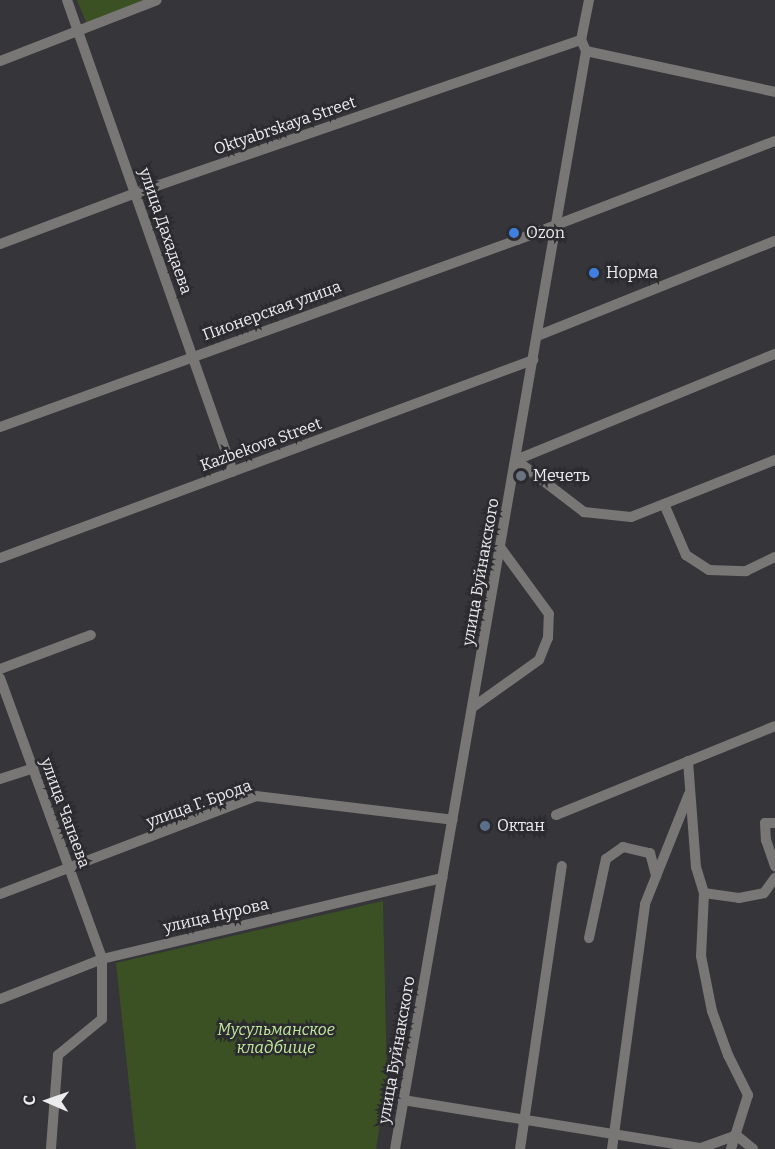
<!DOCTYPE html>
<html>
<head>
<meta charset="utf-8">
<style>
  body { margin:0 }
  #map { position:relative; width:775px; height:1149px; overflow:hidden; background:#35353a; font-family:Bitter,serif }
  div>[style] { position:absolute }
  [style*='--x'] { left:calc(var(--x)*1px); top:calc(var(--y)*1px); width:calc(var(--w)*1px); rotate:calc(var(--a)*1deg) }
  .green>* { inset:0; background:#3b5123 }
  .minor>* { height:10px; margin:-5px; padding:0 5px; transform-origin:5px; border-radius:5px; background:#797775 }
  .dots>* { width:16px; height:16px; translate:-50% -50%; box-sizing:border-box; border:3px solid #2b2b30; border-radius:50% }
  span { translate:-50% -50%; white-space:nowrap; text-align:center; line-height:1.15; -webkit-text-stroke:5px #2b2b30; paint-order:stroke }
  .street-label { font-size:16px; color:#ececef }
  .poi-label { font-size:16px; color:#ececef }
  .left { translate:0 -50%; text-align:left }
  .park-label { font-size:16px; color:#c3eb9c; font-style:italic }
  .north { position:absolute; left:18px; top:1071px; width:60px; height:60px; -webkit-text-stroke:4px #2b2b30; paint-order:stroke; rotate:272deg; font-size:16px; font-weight:700; line-height:24px; text-align:center; color:#ececef }
  .north::after { content:''; display:block; margin:auto; width:21px; height:27px; background:#ececef; clip-path:polygon(50% 0,100% 100%,50% 72%,0 100%) }
</style>
</head>
<body>
<div id="map">
  <div class="green">
    <i style="clip-path:polygon(77px 0,161px 0,88px 27px)"></i>
    <i style="clip-path:polygon(383px 901px,387px 1079px,376px 1149px,136px 1149px,116px 963px)"></i>
  </div>
  <div class="minor">
    <i style="--x:67;--y:0;--w:500;--a:70.62"></i>
    <i style="--x:586;--y:51;--w:193;--a:12.2"></i>
    <i style="--x:0;--y:61;--w:168;--a:-21.2"></i>
    <i style="--x:0;--y:244;--w:145;--a:-20.6"></i>
    <i style="--x:136;--y:193;--w:471;--a:-19"></i>
    <i style="--x:537;--y:336;--w:256;--a:-21.8"></i>
    <i style="--x:0;--y:427;--w:550;--a:-19.89"></i>
    <i style="--x:517;--y:240;--w:276;--a:-21"></i>
    <i style="--x:516;--y:460;--w:86;--a:37.4"></i>
    <i style="--x:584;--y:512;--w:47;--a:6.1"></i>
    <i style="--x:631;--y:517;--w:155;--a:-21.6"></i>
    <i style="--x:516;--y:460;--w:280;--a:-22.3"></i>
    <i style="--x:664;--y:504;--w:56;--a:66.7"></i>
    <i style="--x:686;--y:555;--w:27;--a:33"></i>
    <i style="--x:709;--y:570;--w:37;--a:2"></i>
    <i style="--x:746;--y:571;--w:32;--a:-26"></i>
    <i style="--x:0;--y:558;--w:569;--a:-20.38"></i>
    <i style="--x:0;--y:669;--w:97;--a:-20.5"></i>
    <i style="--x:0;--y:678;--w:299;--a:70"></i>
    <i style="--x:102;--y:959;--w:60;--a:90"></i>
    <i style="--x:102;--y:1019;--w:57;--a:140.7"></i>
    <i style="--x:58;--y:1055;--w:94;--a:94.3"></i>
    <i style="--x:473;--y:707;--w:81;--a:-35.5"></i>
    <i style="--x:539;--y:660;--w:24;--a:-68"></i>
    <i style="--x:548;--y:638;--w:24;--a:-88"></i>
    <i style="--x:549;--y:614;--w:83;--a:-126.2"></i>
    <i style="--x:688;--y:761;--w:106;--a:85.7"></i>
    <i style="--x:696;--y:867;--w:27;--a:73"></i>
    <i style="--x:704;--y:893;--w:35;--a:8"></i>
    <i style="--x:739;--y:898;--w:25;--a:-11"></i>
    <i style="--x:764;--y:893;--w:19;--a:-54"></i>
    <i style="--x:0;--y:779;--w:35;--a:-18"></i>
    <i style="--x:556;--y:815;--w:236;--a:-22.1"></i>
    <i style="--x:775;--y:823;--w:10;--a:180"></i>
    <i style="--x:765;--y:823;--w:17;--a:87"></i>
    <i style="--x:766;--y:840;--w:28;--a:71"></i>
    <i style="--x:704;--y:893;--w:63;--a:92.7"></i>
    <i style="--x:701;--y:956;--w:56;--a:78.7"></i>
    <i style="--x:712;--y:1011;--w:47;--a:70"></i>
    <i style="--x:728;--y:1055;--w:45;--a:63.4"></i>
    <i style="--x:748;--y:1095;--w:57;--a:107.5"></i>
    <i style="--x:0;--y:894;--w:274;--a:-20.9"></i>
    <i style="--x:256;--y:796;--w:198;--a:6.9"></i>
    <i style="--x:589;--y:938;--w:81;--a:-77.9"></i>
    <i style="--x:606;--y:859;--w:21;--a:-35"></i>
    <i style="--x:623;--y:847;--w:28;--a:13"></i>
    <i style="--x:650;--y:853;--w:24;--a:75"></i>
    <i style="--x:0;--y:999;--w:110;--a:-21.4"></i>
    <i style="--x:102;--y:959;--w:350;--a:-13.4"></i>
    <i style="--x:403;--y:1100;--w:302;--a:9.2"></i>
    <i style="--x:701;--y:1148;--w:37;--a:-20"></i>
    <i style="--x:736;--y:1135;--w:22;--a:39"></i>
    <i style="--x:395;--y:1149;--w:1114;--a:-80.13"></i>
    <i style="--x:586;--y:51;--w:12;--a:-114"></i>
    <i style="--x:581;--y:40;--w:41;--a:-78.7"></i>
    <i style="--x:520;--y:1149;--w:286;--a:-81.6"></i>
    <i style="--x:612;--y:1149;--w:247;--a:-82.3"></i>
    <i style="--x:645;--y:904;--w:118;--a:-68.2"></i>
  </div>
  <div class="dots">
    <i style="left:514px;top:233px;background:#3f7fe0"></i>
    <i style="left:594px;top:273px;background:#3f7fe0"></i>
    <i style="left:521px;top:476px;background:#6b7280"></i>
    <i style="left:485px;top:826px;background:#5c6f8a"></i>
  </div>
  <div class="street-label">
    <span style="left:285px;top:126px;rotate:-19deg">Oktyabrskaya Street</span>
    <span style="left:165px;top:231px;rotate:71deg">улица Дахадаева</span>
    <span style="left:272px;top:311px;rotate:-20deg">Пионерская улица</span>
    <span style="left:261px;top:445px;rotate:-20deg">Kazbekova Street</span>
    <span style="left:481px;top:572px;rotate:-80deg">улица Буйнакского</span>
    <span style="left:199px;top:804px;rotate:-20deg">улица Г. Брода</span>
    <span style="left:65px;top:813px;rotate:70deg">улица Чапаева</span>
    <span style="left:216px;top:916px;rotate:-13deg">улица Нурова</span>
    <span style="left:397px;top:1050px;rotate:-80deg">улица Буйнакского</span>
  </div>
  <div class="poi-label">
    <span class="left" style="left:526px;top:233px">Ozon</span>
    <span class="left" style="left:606px;top:273px">Норма</span>
    <span class="left" style="left:533px;top:476px">Мечеть</span>
    <span class="left" style="left:497px;top:826px">Октан</span>
  </div>
  <div class="park-label">
    <span style="left:276px;top:1039px">Мусульманское<br>кладбище</span>
  </div>
  <div class="north">С</div>
</div>
</body>
</html>
